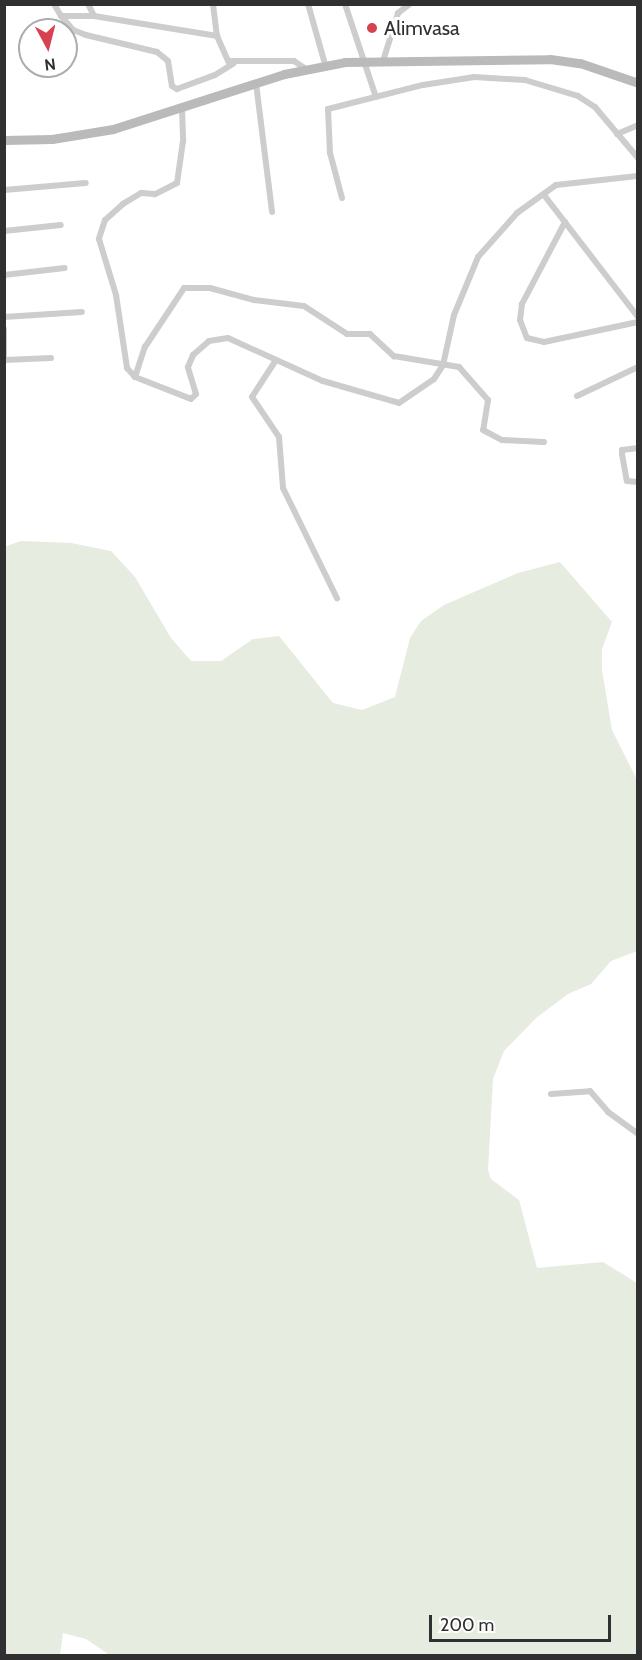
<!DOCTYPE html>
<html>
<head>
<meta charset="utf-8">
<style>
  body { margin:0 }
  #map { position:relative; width:642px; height:1660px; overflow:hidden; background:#fff; font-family:Cabin,sans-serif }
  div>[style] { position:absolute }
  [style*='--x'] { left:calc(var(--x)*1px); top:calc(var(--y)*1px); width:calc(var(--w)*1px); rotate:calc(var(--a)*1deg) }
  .green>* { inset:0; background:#e6ecdf }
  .street>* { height:6px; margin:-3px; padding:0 3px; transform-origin:3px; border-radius:3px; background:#cdcdcd }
  .secondary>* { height:9px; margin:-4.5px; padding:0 4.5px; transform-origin:4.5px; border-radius:4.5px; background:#bababa }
  .dots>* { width:16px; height:16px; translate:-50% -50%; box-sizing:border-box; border:3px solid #fff; border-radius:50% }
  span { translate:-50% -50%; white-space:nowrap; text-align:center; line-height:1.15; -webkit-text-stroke:6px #fff; paint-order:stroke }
  .poi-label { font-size:20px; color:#303030 }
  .left { translate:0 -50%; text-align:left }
  .frame { position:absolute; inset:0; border:6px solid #303030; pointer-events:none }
  .north { position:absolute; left:18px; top:18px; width:60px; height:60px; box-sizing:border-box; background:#fff; border:2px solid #acacac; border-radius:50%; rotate:173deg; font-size:16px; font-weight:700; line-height:24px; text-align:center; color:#303030 }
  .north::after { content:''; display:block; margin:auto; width:21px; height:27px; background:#d8414f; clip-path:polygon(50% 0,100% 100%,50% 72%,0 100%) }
  .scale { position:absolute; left:429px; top:1615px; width:182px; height:27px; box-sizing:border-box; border:3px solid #303030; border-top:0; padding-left:8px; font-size:18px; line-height:21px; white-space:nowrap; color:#303030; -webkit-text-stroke:4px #fff; paint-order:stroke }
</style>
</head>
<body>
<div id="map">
  <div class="green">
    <i style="clip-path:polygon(21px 541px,71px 543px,111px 551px,135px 577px,171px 638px,191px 661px,221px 661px,253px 639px,279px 636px,333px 703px,362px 710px,395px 697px,410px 638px,421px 621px,444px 605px,518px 573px,560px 562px,612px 622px,602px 649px,602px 670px,612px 730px,637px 780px,637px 951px,611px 961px,591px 984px,568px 994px,536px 1018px,504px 1051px,493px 1079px,488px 1170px,491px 1179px,519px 1200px,537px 1268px,603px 1262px,637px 1283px,637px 1655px,111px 1656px,86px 1639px,63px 1633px,60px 1655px,5px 1655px,4px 547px)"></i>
  </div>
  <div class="street">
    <i style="--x:54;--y:4;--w:14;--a:60"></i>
    <i style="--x:61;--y:16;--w:33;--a:0"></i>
    <i style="--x:94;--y:16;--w:125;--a:9.2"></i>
    <i style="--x:88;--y:4;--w:13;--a:63"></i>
    <i style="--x:213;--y:4;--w:32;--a:83"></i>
    <i style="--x:217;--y:36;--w:27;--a:66"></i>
    <i style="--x:228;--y:61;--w:66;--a:0"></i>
    <i style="--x:294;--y:61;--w:14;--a:34"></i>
    <i style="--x:308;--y:4;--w:62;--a:74.2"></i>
    <i style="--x:345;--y:4;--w:98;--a:71.6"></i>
    <i style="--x:61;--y:16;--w:18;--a:49"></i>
    <i style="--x:73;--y:30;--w:14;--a:21"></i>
    <i style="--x:86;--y:35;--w:73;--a:13.5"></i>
    <i style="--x:157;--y:52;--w:14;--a:39"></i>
    <i style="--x:168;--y:61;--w:25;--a:81"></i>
    <i style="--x:172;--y:86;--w:6;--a:31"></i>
    <i style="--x:177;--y:89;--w:40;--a:-20.2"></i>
    <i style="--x:215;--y:75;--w:22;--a:-32"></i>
    <i style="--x:383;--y:61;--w:50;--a:-72.6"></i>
    <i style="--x:398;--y:13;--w:15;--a:-37"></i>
    <i style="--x:256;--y:83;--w:130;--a:82.9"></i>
    <i style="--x:182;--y:108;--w:33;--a:88"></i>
    <i style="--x:183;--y:141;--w:42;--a:98.1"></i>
    <i style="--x:177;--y:183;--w:25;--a:153"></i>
    <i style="--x:155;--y:194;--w:14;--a:-176"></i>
    <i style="--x:141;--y:193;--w:21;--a:149"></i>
    <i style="--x:123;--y:204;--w:24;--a:138"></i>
    <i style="--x:105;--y:220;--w:20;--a:108"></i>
    <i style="--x:99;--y:239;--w:59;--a:73.1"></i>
    <i style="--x:116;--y:295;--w:74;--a:81.4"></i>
    <i style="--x:127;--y:368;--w:12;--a:48"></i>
    <i style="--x:135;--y:377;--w:60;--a:21.4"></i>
    <i style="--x:191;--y:399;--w:7;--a:-45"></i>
    <i style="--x:196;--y:394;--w:28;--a:-107"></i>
    <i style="--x:188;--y:367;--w:13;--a:-67"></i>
    <i style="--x:193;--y:355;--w:21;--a:-41"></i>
    <i style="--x:209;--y:341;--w:19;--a:-9"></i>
    <i style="--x:228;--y:338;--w:104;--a:24.4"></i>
    <i style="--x:323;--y:381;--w:79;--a:16.1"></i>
    <i style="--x:399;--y:403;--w:42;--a:-34.4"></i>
    <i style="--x:434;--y:379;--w:17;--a:-57"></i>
    <i style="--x:443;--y:365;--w:51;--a:-77.6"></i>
    <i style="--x:454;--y:315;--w:63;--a:-67.5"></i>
    <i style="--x:478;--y:257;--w:59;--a:-48.4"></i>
    <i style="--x:517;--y:213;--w:48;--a:-35.7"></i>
    <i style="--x:556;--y:185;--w:82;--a:-6.3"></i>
    <i style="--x:617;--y:134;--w:23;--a:-23"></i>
    <i style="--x:4;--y:190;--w:82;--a:-4.9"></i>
    <i style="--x:544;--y:195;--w:154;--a:52.4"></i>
    <i style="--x:342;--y:198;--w:47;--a:-104.9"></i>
    <i style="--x:330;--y:153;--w:44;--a:-92.6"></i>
    <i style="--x:328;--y:109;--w:98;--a:-14.2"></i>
    <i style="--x:423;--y:85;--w:52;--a:-8.9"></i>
    <i style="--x:474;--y:77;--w:51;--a:3.4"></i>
    <i style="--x:525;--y:80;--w:55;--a:16.8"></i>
    <i style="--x:578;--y:96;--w:20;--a:33"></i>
    <i style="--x:595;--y:107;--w:67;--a:49.9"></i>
    <i style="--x:565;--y:222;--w:93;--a:117.7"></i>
    <i style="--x:522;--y:304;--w:16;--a:97"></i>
    <i style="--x:520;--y:320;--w:19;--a:69"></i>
    <i style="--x:527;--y:338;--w:17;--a:13"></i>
    <i style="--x:544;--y:342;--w:96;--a:-12"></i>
    <i style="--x:4;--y:231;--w:57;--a:-6"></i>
    <i style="--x:4;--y:275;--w:61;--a:-6.5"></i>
    <i style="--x:4;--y:317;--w:78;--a:-3.7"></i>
    <i style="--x:4;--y:329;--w:31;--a:90"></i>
    <i style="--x:4;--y:360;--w:47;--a:-2.4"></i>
    <i style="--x:276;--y:360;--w:44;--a:123"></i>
    <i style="--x:252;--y:397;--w:48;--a:56"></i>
    <i style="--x:279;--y:437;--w:51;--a:85.5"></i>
    <i style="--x:283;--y:488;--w:123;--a:63.9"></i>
    <i style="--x:135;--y:377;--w:32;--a:-72"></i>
    <i style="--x:145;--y:347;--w:71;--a:-56.5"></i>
    <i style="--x:184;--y:288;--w:26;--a:0"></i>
    <i style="--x:210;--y:288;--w:46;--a:15.3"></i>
    <i style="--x:254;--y:300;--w:50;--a:6.8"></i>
    <i style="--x:304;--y:306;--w:51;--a:33.1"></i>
    <i style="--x:347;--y:334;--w:23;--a:0"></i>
    <i style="--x:370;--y:334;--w:33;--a:43"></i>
    <i style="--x:394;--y:356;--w:66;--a:9.6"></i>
    <i style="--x:459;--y:367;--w:44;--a:48.7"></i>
    <i style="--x:488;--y:400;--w:30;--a:99"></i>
    <i style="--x:483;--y:430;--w:21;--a:28"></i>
    <i style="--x:502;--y:440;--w:42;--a:2.7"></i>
    <i style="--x:577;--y:396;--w:68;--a:-25.4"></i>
    <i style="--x:638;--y:448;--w:16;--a:173"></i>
    <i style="--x:622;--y:450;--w:4;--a:90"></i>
    <i style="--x:622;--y:454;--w:27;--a:80"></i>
    <i style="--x:627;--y:481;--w:11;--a:5"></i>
    <i style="--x:551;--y:1094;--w:39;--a:-4"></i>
    <i style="--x:590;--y:1091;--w:28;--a:49"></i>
    <i style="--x:608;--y:1112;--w:37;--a:36"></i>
  </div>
  <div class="secondary">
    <i style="--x:4;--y:140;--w:48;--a:-1.2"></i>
    <i style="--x:52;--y:139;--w:62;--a:-9.3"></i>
    <i style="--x:113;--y:129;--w:180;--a:-17.8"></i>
    <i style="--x:284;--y:74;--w:62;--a:-11.1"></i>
    <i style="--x:345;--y:62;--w:205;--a:-0.8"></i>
    <i style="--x:550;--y:59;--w:30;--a:8"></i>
    <i style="--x:580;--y:63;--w:61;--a:19"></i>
  </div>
  <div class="dots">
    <i style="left:372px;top:28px;background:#d8414f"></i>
  </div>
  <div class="poi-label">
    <span class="left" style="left:384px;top:28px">Alimvasa</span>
  </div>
  <div class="frame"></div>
  <div class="north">N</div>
  <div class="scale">200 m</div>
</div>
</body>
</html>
